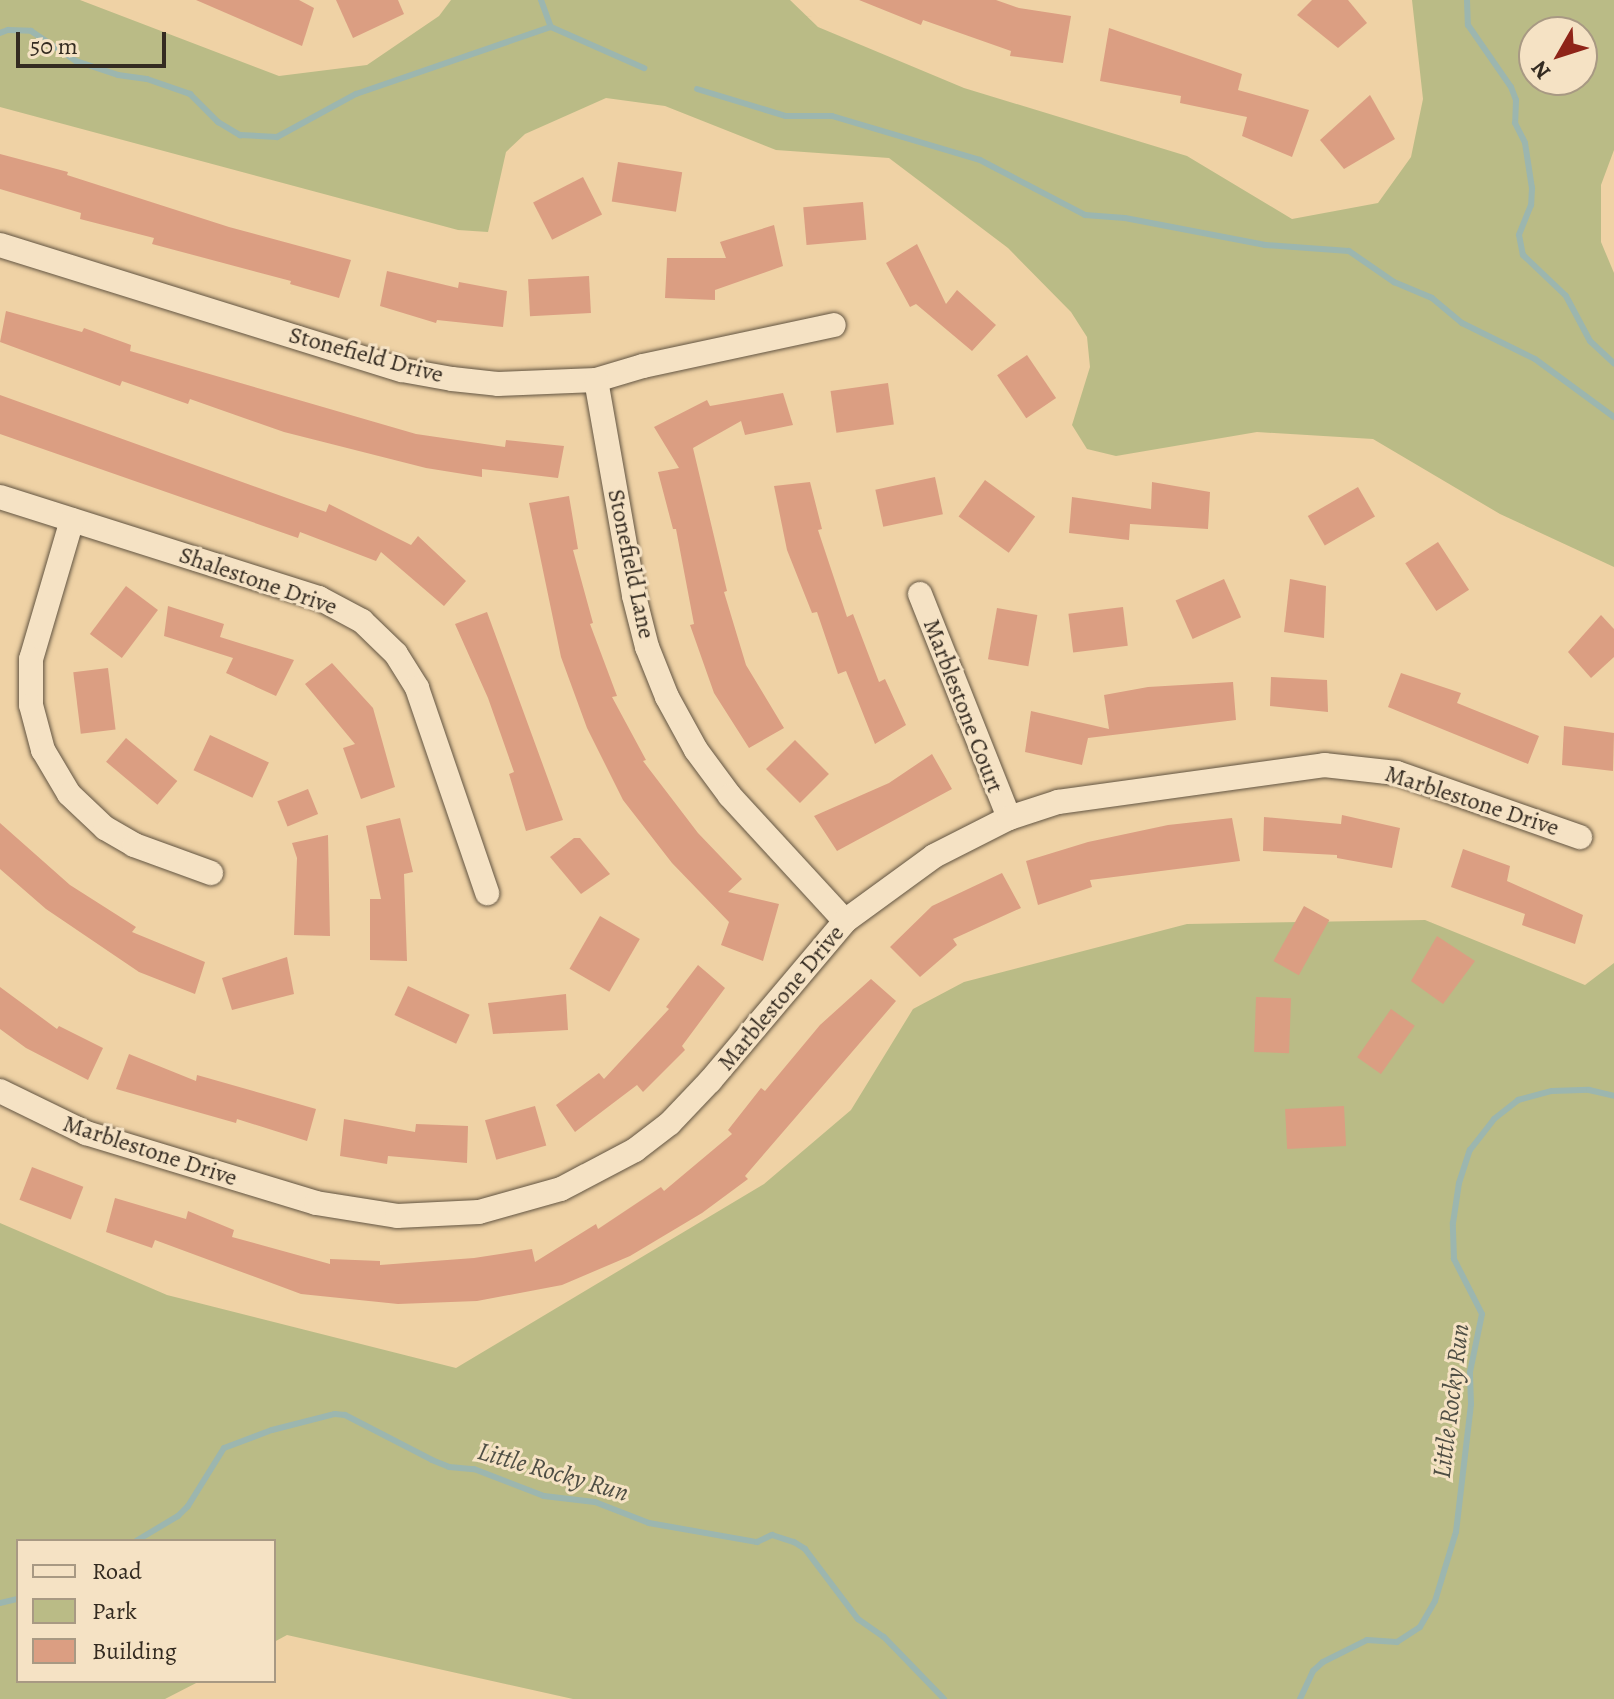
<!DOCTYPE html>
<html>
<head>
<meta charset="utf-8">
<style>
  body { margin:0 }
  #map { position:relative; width:1614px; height:1699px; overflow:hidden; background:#efd2a5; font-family:Alegreya,serif }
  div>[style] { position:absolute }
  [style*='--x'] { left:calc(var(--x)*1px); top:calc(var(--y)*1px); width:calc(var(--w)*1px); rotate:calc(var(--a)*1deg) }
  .green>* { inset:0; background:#babb86 }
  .stream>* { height:6px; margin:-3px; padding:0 3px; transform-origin:3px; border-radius:3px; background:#9cb6af }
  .building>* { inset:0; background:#db9e82; transform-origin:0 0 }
  .roads { filter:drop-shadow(0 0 2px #635542) drop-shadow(0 0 2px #635542) }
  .minor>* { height:24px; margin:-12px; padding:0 12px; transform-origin:12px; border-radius:12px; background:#f5e2c4 }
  span { translate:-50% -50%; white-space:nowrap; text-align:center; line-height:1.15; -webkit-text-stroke:6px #f5e2c4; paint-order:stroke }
  .street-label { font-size:24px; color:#342b21 }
  .water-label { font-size:26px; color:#4e4e44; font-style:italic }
  .legend { position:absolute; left:16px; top:1539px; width:260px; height:144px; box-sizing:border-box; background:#f5e2c4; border:2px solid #a89983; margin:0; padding:10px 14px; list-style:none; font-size:24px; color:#342b21 }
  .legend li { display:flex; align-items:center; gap:16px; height:40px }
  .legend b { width:40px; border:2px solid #a89983 }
  .north { position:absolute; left:1518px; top:16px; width:80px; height:80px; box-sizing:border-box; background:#f5e2c4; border:2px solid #a89983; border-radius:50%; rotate:231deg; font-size:22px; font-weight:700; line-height:32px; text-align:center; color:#342b21 }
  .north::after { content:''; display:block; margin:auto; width:28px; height:36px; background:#8f2418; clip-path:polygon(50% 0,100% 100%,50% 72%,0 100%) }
  .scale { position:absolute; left:16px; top:32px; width:150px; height:36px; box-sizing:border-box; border:4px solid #342b21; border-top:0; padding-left:10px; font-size:24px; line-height:28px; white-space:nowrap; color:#342b21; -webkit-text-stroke:6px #f5e2c4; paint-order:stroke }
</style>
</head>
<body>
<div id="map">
  <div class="green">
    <i style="clip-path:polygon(evenodd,0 0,80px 0,279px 76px,367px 65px,439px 16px,451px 0,790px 0,818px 27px,964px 88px,1187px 156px,1292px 219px,1378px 203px,1411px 157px,1423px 99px,1412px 0,1614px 0,1614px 150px,1601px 185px,1601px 242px,1614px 273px,1614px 567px,1500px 514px,1373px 439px,1257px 432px,1116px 456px,1087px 449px,1072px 425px,1090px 367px,1087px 337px,1071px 312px,1008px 248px,889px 158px,776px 150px,665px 106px,606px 98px,525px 134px,506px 152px,488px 232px,458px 230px,0 107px,0 0,1582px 32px,1582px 80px,1534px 80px,1534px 32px,1582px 32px)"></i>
    <i style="clip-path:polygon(1425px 920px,1585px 985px,1614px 963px,1614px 1699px,573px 1699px,287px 1635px,274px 1642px,274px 1541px,18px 1541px,18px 1681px,200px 1681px,165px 1699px,0 1699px,0 1223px,167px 1295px,456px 1368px,764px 1184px,851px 1110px,913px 1009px,964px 982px,1187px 924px)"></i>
  </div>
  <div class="stream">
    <i style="--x:541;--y:0;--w:29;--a:70"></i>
    <i style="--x:1467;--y:0;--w:25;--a:88"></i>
    <i style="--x:1468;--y:25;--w:75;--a:55.3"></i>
    <i style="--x:1511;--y:87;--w:14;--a:69"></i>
    <i style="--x:1516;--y:100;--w:23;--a:92"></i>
    <i style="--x:1515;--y:123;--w:22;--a:63"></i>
    <i style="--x:1525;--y:143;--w:46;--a:81.2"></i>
    <i style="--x:1532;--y:188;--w:17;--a:93"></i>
    <i style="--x:1531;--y:205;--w:32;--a:112"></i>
    <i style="--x:1519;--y:235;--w:20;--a:79"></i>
    <i style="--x:1523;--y:255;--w:59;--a:43.6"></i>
    <i style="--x:1566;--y:296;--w:51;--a:61.9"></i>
    <i style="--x:1590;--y:341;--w:33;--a:43"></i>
    <i style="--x:0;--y:33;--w:9;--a:-21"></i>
    <i style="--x:8;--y:30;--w:23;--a:2"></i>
    <i style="--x:31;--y:31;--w:54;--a:33.7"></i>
    <i style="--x:76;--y:61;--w:44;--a:18.4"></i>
    <i style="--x:118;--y:75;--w:29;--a:8"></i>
    <i style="--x:147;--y:79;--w:46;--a:19.2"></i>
    <i style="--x:190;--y:94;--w:40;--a:45"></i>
    <i style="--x:218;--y:122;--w:26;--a:31"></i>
    <i style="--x:240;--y:135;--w:37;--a:3"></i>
    <i style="--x:277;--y:137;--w:90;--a:-28.6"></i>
    <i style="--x:356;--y:94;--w:206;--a:-19"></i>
    <i style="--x:551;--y:27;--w:102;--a:23.8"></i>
    <i style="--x:697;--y:89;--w:93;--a:16.9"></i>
    <i style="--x:786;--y:116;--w:46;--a:0"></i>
    <i style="--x:832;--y:116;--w:154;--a:16.6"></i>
    <i style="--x:980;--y:160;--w:119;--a:27.6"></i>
    <i style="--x:1085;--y:215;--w:40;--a:4.3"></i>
    <i style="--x:1125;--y:218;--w:143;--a:10.9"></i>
    <i style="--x:1265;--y:245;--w:84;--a:4.1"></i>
    <i style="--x:1349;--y:251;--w:55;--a:34.6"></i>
    <i style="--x:1394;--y:282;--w:41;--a:22.8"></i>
    <i style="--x:1432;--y:298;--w:39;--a:40"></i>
    <i style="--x:1462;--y:323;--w:81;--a:26.3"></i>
    <i style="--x:1535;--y:359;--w:98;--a:36.3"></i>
    <i style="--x:136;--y:1541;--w:49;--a:-30.8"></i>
    <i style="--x:178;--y:1516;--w:14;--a:-45"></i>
    <i style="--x:188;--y:1506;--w:68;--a:-58.2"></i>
    <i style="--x:224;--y:1448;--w:51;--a:-20.6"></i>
    <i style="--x:272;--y:1430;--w:65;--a:-14.3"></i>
    <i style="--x:335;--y:1414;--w:10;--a:6"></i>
    <i style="--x:345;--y:1415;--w:98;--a:27.3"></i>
    <i style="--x:432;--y:1460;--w:18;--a:22"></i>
    <i style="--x:449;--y:1467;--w:25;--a:5"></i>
    <i style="--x:474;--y:1469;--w:75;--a:21.1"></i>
    <i style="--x:544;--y:1496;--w:51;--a:6.7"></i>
    <i style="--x:595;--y:1502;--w:58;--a:21.3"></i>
    <i style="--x:649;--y:1523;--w:110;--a:10"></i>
    <i style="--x:757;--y:1542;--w:17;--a:-25"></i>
    <i style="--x:772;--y:1535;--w:23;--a:18"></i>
    <i style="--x:794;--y:1542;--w:13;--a:32"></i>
    <i style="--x:805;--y:1549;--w:88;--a:52.9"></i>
    <i style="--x:858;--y:1619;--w:32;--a:35"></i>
    <i style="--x:884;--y:1637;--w:86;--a:45.9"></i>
    <i style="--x:0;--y:1603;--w:18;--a:-13"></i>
    <i style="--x:1300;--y:1699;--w:31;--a:-65"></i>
    <i style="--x:1313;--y:1671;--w:13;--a:-42"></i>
    <i style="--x:1323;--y:1662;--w:49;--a:-26.6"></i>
    <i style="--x:1367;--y:1640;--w:30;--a:4"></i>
    <i style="--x:1397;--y:1642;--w:27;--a:-33"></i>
    <i style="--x:1420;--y:1627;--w:30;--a:-60"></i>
    <i style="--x:1435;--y:1601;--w:72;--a:-73.1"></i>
    <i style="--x:1456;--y:1532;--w:129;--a:-83.3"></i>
    <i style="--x:1471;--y:1404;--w:32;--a:-92"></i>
    <i style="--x:1470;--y:1372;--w:59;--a:-78.3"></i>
    <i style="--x:1482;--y:1314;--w:62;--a:-117"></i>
    <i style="--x:1454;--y:1259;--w:36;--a:-92"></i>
    <i style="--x:1453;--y:1223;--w:40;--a:-81.5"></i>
    <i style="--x:1459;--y:1183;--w:35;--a:-72"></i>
    <i style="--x:1470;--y:1150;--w:39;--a:-52"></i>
    <i style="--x:1494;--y:1119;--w:31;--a:-38"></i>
    <i style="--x:1518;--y:1100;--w:35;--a:-15"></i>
    <i style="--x:1552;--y:1091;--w:37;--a:-2"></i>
    <i style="--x:1589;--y:1090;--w:26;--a:13"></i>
  </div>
  <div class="building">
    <i style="clip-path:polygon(196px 0,299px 0,314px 8px,302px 46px)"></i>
    <i style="clip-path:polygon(336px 0,398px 0,404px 14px,353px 38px)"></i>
    <i style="clip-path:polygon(859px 0,996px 0,1019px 8px,1071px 16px,1063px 63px,1010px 56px,1011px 51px,923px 20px,921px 25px)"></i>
    <i style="clip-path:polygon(1312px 0,1348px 0,1367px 23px,1338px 48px,1297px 15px)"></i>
    <i style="clip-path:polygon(1109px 28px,1242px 74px,1238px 90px,1309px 110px,1292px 157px,1242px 136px,1247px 117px,1180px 103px,1181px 96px,1100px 81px)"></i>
    <i style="clip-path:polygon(1370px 95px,1395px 139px,1344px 169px,1320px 140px)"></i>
    <i style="clip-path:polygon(0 154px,68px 172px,67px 175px,229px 227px,351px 260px,339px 298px,290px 284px,291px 281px,152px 244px,154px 238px,80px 219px,81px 213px,0 189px)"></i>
    <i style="left:618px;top:162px;width:65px;height:40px;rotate:9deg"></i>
    <i style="left:583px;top:177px;width:42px;height:56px;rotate:63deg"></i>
    <i style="left:863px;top:202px;width:38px;height:60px;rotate:85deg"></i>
    <i style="clip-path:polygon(774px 225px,783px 266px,715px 290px,715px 300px,665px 298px,667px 258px,726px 258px,720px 242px)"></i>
    <i style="clip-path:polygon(917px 244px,946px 304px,957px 290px,996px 325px,972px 351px,916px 304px,910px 307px,886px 263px)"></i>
    <i style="clip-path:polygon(387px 271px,458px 288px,459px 282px,507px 291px,503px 327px,437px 320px,436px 323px,380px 306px)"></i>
    <i style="left:589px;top:276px;width:37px;height:61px;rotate:87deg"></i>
    <i style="clip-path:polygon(6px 311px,82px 332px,84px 328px,131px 345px,130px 351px,416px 434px,505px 447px,506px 440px,564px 446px,558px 478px,482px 469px,482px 477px,426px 468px,284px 432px,190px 399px,188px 404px,122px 381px,120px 386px,0 342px)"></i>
    <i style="left:1027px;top:355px;width:52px;height:36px;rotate:56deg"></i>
    <i style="left:888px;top:383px;width:42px;height:58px;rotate:82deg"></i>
    <i style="clip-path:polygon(783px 393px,793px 425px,745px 435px,741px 421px,693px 448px,727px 591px,724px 592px,746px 665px,784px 728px,749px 748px,714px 693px,690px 625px,694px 624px,676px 529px,673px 529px,658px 472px,679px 468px,654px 427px,707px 400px,710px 406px)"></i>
    <i style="clip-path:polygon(0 395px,326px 512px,329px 504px,411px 545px,418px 536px,466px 581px,444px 606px,381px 552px,376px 561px,300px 532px,298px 538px,0 434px)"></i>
    <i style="left:935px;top:477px;width:38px;height:61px;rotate:78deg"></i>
    <i style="left:985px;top:480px;width:62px;height:45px;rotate:36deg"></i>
    <i style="clip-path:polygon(810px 482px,822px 529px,818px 530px,847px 617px,853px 614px,879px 682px,885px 679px,906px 725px,875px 744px,846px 671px,838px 674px,817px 612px,812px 613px,787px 550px,774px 486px)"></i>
    <i style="clip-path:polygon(1152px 482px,1210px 492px,1208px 529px,1130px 524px,1129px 540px,1069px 533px,1072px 497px,1151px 509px)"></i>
    <i style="left:1358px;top:487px;width:34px;height:58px;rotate:60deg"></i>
    <i style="clip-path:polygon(569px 496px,578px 549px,573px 550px,593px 623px,590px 624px,617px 696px,612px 697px,646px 760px,643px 761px,698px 833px,742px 879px,728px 892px,779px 904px,763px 961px,721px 945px,729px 922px,672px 863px,623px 800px,587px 728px,561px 657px,529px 503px)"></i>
    <i style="left:1438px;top:542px;width:57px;height:39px;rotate:57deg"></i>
    <i style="left:1224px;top:579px;width:42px;height:53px;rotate:66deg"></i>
    <i style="clip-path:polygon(1290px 579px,1326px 586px,1324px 638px,1284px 632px)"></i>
    <i style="left:126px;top:586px;width:40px;height:60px;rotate:37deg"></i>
    <i style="clip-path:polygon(168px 606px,224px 624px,220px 637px,294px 660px,276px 696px,226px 673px,233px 658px,164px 636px)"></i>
    <i style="left:1123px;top:607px;width:39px;height:55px;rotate:83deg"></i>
    <i style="left:997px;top:608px;width:41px;height:52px;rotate:10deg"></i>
    <i style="clip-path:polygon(487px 612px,563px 820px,526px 831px,509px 774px,514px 772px,488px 698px,455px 624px)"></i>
    <i style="clip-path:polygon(1601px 615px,1614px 629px,1614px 657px,1591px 678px,1568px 652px)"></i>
    <i style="clip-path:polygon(332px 663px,373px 708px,395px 787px,361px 799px,343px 748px,355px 744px,305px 684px)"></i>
    <i style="left:108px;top:668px;width:62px;height:35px;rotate:83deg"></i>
    <i style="clip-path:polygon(1401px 673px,1461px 693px,1457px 703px,1539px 736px,1528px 764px,1388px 707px)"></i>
    <i style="clip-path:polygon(1271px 677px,1327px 680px,1328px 712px,1270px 706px)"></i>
    <i style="clip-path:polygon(1233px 682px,1236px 720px,1088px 738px,1082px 765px,1025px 752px,1031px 711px,1109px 729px,1104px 695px,1148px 687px)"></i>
    <i style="clip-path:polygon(1564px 726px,1614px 733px,1613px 771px,1562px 765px)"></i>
    <i style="left:210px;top:735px;width:65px;height:39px;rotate:25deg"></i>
    <i style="left:126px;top:738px;width:67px;height:31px;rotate:40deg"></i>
    <i style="left:795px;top:740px;width:48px;height:41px;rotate:45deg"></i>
    <i style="clip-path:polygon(932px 754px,952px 789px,837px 851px,814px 816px,889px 783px)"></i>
    <i style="left:308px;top:789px;width:27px;height:33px;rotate:68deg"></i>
    <i style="clip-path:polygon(1342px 815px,1400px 828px,1392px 868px,1337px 858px,1337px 855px,1263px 851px,1264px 817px,1341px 824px)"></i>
    <i style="clip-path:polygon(400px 818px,413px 872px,404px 874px,407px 961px,370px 960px,370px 899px,381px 899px,366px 826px)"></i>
    <i style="clip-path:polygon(1232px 818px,1240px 861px,1090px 880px,1092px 887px,1038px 905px,1026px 861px,1088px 842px,1168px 825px)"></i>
    <i style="clip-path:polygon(0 823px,70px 885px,136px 927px,132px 932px,205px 962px,195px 994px,139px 972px,46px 909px,0 869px)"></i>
    <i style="clip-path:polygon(328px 835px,330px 936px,294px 935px,297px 858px,292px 843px)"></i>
    <i style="clip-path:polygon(574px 838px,580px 838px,610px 874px,581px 894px,550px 857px)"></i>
    <i style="clip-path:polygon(1463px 849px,1510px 866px,1507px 881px,1583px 915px,1575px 944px,1522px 925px,1525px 914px,1451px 887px)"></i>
    <i style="clip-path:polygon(1002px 873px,1021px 908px,953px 939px,957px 945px,920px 977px,890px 947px,932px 906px)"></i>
    <i style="left:1304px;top:906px;width:29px;height:63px;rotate:29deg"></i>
    <i style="left:600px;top:916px;width:46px;height:61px;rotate:30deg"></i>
    <i style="clip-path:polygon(1437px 936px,1475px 961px,1443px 1004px,1411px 981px)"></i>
    <i style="clip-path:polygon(287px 957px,294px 994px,232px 1010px,222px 978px)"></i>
    <i style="clip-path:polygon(698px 965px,725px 988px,682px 1046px,685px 1050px,643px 1092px,637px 1085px,575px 1132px,556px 1105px,599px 1073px,604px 1079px,669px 1009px,666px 1007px)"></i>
    <i style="clip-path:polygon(871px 979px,896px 1001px,745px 1176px,748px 1179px,702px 1213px,630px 1256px,562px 1285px,477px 1301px,398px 1304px,301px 1294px,155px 1240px,152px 1248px,106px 1232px,115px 1198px,186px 1219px,188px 1211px,234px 1230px,232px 1237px,330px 1264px,330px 1259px,380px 1261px,380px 1265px,474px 1258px,532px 1249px,535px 1262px,596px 1224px,598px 1229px,661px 1187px,664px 1191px,732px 1134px,728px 1130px,761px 1088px,765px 1091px,820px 1025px)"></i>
    <i style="left:408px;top:986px;width:68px;height:32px;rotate:25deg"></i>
    <i style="clip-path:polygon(0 987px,57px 1029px,59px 1026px,103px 1048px,88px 1080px,26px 1048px,0 1029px)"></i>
    <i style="clip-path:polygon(566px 994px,568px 1030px,493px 1034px,488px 1003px)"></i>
    <i style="left:1256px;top:997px;width:35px;height:55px;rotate:2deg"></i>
    <i style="left:1391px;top:1009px;width:29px;height:59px;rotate:35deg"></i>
    <i style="clip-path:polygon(129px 1054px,196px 1081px,197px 1075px,316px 1109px,307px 1141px,237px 1119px,236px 1123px,116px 1089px)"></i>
    <i style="left:535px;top:1106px;width:41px;height:52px;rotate:74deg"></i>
    <i style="left:1344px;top:1106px;width:40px;height:59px;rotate:87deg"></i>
    <i style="clip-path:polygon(344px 1119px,415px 1132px,416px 1124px,468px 1126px,467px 1163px,388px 1156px,387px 1164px,340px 1156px)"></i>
    <i style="left:32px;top:1167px;width:55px;height:35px;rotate:21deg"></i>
  </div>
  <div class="roads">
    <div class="minor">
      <i style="--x:0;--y:245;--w:421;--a:17.3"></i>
      <i style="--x:402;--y:370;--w:51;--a:10.2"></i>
      <i style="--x:452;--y:379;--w:46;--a:6.2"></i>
      <i style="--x:498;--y:384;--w:98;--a:-2.3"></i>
      <i style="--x:596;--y:380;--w:49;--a:-16.6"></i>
      <i style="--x:643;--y:366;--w:195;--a:-12.1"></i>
      <i style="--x:596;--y:380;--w:219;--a:80"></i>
      <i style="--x:634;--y:596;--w:53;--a:75.7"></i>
      <i style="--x:647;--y:647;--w:54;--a:68.2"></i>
      <i style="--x:667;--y:697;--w:60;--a:61.3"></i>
      <i style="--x:696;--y:750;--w:57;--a:53.5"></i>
      <i style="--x:730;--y:796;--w:170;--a:47.4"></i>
      <i style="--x:0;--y:497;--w:335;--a:17.6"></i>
      <i style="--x:319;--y:598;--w:49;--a:28.1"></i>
      <i style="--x:362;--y:621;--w:47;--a:44.1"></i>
      <i style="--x:396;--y:654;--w:40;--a:58"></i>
      <i style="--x:417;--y:688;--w:217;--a:71.1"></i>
      <i style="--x:72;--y:520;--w:145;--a:106.4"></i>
      <i style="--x:31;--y:659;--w:46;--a:90"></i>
      <i style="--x:31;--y:705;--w:47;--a:75.1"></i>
      <i style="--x:43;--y:750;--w:51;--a:59.4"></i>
      <i style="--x:69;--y:794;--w:50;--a:43.4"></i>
      <i style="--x:105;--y:828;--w:34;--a:30"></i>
      <i style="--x:134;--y:845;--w:82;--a:20"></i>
      <i style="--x:920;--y:594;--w:241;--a:68.3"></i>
      <i style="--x:0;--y:1091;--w:96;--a:26"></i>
      <i style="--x:86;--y:1133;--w:240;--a:16.9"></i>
      <i style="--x:316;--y:1203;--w:82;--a:9.1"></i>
      <i style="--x:397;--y:1216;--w:82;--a:-2.8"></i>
      <i style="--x:479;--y:1212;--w:85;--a:-15.7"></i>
      <i style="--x:561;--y:1189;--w:84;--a:-27.8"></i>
      <i style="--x:635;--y:1150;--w:44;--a:-37.6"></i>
      <i style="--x:670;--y:1123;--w:58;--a:-46.4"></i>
      <i style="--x:710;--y:1081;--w:209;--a:-49.8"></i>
      <i style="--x:845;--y:921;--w:110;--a:-36.1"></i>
      <i style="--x:934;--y:856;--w:84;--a:-26.9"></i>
      <i style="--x:1009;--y:818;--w:52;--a:-18.1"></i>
      <i style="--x:1058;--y:802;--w:269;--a:-7.9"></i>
      <i style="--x:1324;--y:765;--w:73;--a:6.3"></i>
      <i style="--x:1397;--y:773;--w:194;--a:19.3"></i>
    </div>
  </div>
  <div class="street-label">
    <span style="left:366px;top:355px;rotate:15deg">Stonefield Drive</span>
    <span style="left:631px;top:564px;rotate:78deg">Stonefield Lane</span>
    <span style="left:258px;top:581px;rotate:19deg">Shalestone Drive</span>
    <span style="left:963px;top:706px;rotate:69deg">Marblestone Court</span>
    <span style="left:1472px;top:801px;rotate:18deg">Marblestone Drive</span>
    <span style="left:781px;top:998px;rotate:-50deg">Marblestone Drive</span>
    <span style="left:150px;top:1151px;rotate:18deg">Marblestone Drive</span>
  </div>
  <div class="water-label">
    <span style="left:1451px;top:1401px;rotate:-83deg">Little Rocky Run</span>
    <span style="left:553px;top:1472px;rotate:16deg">Little Rocky Run</span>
  </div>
  <ul class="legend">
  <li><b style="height:10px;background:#f5e2c4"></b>Road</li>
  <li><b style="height:22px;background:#babb86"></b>Park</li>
  <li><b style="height:22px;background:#db9e82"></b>Building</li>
  </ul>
  <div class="north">N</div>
  <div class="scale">50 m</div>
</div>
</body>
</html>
